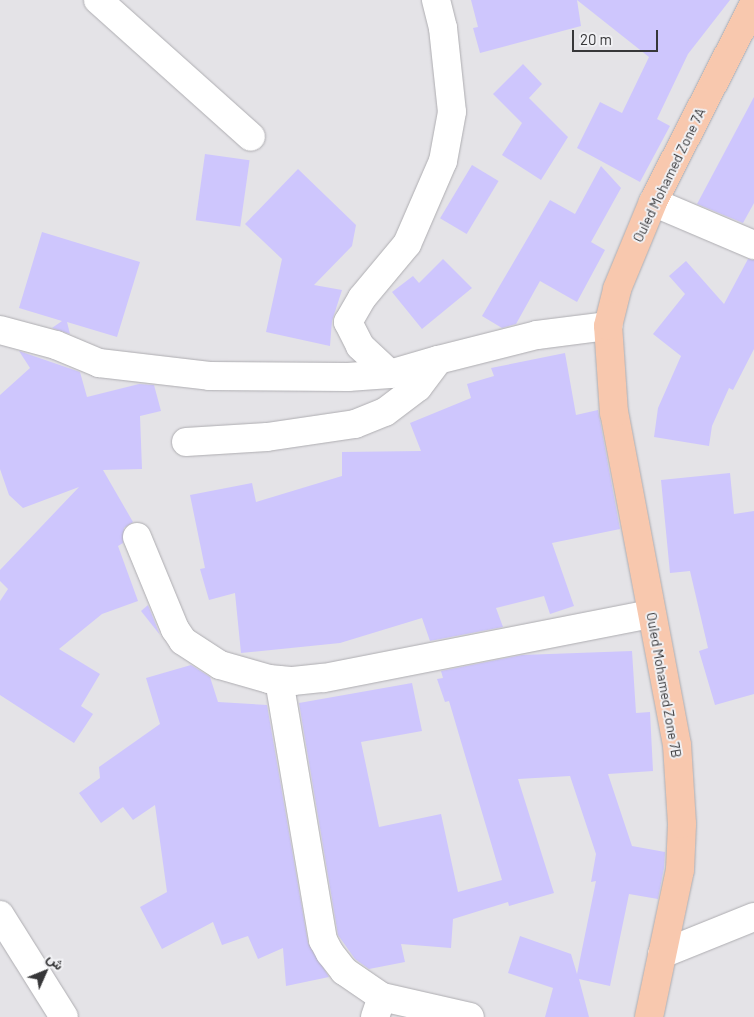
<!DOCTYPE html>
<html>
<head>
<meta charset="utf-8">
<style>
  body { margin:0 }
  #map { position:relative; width:754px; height:1017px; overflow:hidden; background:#e4e3e7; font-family:Barlow,Vazirmatn,sans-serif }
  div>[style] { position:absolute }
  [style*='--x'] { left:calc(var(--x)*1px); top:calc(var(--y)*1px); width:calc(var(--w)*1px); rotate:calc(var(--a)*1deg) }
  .building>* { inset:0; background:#cec6fd; transform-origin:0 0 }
  .roads { filter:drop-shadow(0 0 1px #aeadb1) drop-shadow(0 0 1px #aeadb1) }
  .minor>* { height:28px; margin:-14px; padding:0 14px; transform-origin:14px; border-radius:14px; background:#fff }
  .major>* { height:28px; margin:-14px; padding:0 14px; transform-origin:14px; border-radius:14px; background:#f8c8ae }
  span { translate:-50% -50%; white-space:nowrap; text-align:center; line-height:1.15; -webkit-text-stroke:4px #f1f1f4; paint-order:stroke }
  .street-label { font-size:14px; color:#373739 }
  .north { position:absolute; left:20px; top:947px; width:50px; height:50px; -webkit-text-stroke:4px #f1f1f4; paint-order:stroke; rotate:46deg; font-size:14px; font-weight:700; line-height:20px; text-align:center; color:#373739 }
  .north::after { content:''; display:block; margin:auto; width:18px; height:22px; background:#373739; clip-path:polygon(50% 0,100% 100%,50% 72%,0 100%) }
  .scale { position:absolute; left:572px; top:30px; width:86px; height:22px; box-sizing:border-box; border:2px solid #373739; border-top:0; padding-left:6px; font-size:15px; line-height:18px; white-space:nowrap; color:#373739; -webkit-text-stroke:4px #f1f1f4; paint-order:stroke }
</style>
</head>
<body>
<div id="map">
  <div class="building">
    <i style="clip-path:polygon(471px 0,730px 0,688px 54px,657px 119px,670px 126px,640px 182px,577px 148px,600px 102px,622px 113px,649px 57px,577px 0,581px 26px,480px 53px,473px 28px,478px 27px)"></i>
    <i style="clip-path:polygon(523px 64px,542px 84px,529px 98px,568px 137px,541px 180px,502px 155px,522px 123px,493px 94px)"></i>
    <i style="clip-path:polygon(754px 97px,754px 203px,743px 223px,697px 204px)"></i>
    <i style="left:205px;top:154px;width:45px;height:67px;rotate:8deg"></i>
    <i style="left:472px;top:165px;width:31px;height:62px;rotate:31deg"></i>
    <i style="clip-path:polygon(601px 166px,621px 188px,591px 242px,605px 250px,577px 302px,540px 281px,516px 324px,502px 328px,482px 316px,550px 200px,575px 214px)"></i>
    <i style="clip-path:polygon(298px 169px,356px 225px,352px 246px,314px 285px,342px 290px,332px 321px,330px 346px,266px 332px,282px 259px,245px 224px)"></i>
    <i style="clip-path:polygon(42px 232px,140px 262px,117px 337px,67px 322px,70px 334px,52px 328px,62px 321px,19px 308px)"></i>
    <i style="clip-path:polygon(443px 259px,472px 288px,422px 329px,392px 292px,413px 276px,419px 283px)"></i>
    <i style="clip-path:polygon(748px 259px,754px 260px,754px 349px,733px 390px,729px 388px,712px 426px,709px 446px,654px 437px,658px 408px,681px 356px,653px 334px,685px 294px,669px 276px,686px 261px,724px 304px)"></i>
    <i style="clip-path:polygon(19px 351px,80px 372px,87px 397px,139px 384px,154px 385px,161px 411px,140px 416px,142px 469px,103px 470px,133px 522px,124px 528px,123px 543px,118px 546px,138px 601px,102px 614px,59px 649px,100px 674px,81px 706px,93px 714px,74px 743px,0 695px,0 601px,8px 589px,0 581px,0 570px,79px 487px,23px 508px,9px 495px,0 469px,0 395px,30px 368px)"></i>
    <i style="clip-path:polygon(565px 353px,576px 415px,598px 410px,620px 529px,552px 543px,574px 606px,550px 614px,544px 596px,496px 608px,503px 627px,430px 641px,422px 618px,340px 643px,241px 653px,235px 593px,209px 600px,200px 569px,205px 568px,190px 495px,252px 483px,256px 502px,342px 476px,342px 452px,421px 451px,410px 423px,471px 398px,467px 384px,494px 376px,491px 368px)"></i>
    <i style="clip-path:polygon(730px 473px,734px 514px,754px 511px,754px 694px,715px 705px,699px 651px,708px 648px,690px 571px,670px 573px,661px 480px)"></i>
    <i style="clip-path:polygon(148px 605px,160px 635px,141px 611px)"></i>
    <i style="clip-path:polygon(632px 651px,636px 713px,650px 712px,653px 771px,608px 774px,632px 846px,665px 852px,664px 868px,658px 899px,629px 894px,610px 986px,579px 979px,589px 1017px,545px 1017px,553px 988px,508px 973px,520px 936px,571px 954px,577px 974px,596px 881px,591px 882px,596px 854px,570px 776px,518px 779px,554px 893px,509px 906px,508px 902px,453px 919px,451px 948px,401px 944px,405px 962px,369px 969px,355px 959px,338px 935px,299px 703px,412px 683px,422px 731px,361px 742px,379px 827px,441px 814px,458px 892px,502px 880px,449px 701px,445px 702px,437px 679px,443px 678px,441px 671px,522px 655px)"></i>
    <i style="clip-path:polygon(191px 665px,210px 677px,218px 702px,267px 705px,308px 943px,329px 977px,286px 986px,283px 948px,258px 959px,248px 936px,222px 945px,213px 922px,162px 949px,140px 907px,167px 892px,155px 805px,133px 820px,123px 807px,101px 823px,79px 793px,100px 778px,99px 767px,160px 724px,146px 678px)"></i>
  </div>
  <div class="roads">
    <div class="minor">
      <i style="--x:98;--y:0;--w:205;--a:41.8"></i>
      <i style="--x:436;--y:0;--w:29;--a:76"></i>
      <i style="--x:443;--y:28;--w:84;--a:83.9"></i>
      <i style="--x:452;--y:112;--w:50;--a:100.4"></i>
      <i style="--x:443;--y:161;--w:90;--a:113.4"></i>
      <i style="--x:407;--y:244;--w:70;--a:129.8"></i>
      <i style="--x:362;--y:298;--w:28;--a:120"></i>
      <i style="--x:348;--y:322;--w:27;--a:63"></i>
      <i style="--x:360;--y:346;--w:41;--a:43"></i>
      <i style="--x:390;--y:374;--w:50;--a:-16.3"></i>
      <i style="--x:653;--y:202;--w:110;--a:23.1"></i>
      <i style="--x:0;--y:330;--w:58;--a:15"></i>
      <i style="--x:56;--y:345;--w:47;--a:22.7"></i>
      <i style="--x:99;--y:363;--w:111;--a:6.7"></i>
      <i style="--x:209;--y:376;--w:139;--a:0.4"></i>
      <i style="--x:348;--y:377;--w:42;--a:-4.1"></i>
      <i style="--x:186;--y:442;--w:81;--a:-3.5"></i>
      <i style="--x:267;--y:437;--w:89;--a:-8.4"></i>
      <i style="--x:355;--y:424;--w:32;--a:-22"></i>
      <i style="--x:385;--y:412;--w:41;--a:-37.1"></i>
      <i style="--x:418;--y:387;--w:34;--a:-53"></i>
      <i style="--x:438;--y:360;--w:102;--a:-14.2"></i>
      <i style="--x:537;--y:335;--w:72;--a:-7.2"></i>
      <i style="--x:137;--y:537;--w:100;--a:67.6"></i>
      <i style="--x:175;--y:629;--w:14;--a:56"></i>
      <i style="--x:183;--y:641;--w:44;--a:33"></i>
      <i style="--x:220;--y:665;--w:51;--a:15.9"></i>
      <i style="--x:269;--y:679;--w:24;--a:5"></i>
      <i style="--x:293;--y:681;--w:31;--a:-6"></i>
      <i style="--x:324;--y:678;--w:333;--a:-11.1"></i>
      <i style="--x:279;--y:680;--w:264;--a:80.4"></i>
      <i style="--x:323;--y:940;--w:15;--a:62"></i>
      <i style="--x:330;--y:953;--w:23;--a:52"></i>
      <i style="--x:344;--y:971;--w:46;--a:34.4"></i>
      <i style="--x:0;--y:915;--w:120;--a:57.9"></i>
      <i style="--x:662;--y:954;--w:99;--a:-21.9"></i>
      <i style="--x:375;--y:1017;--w:21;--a:-71"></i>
      <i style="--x:382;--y:997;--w:90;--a:12.8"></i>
    </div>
    <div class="major">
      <i style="--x:649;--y:1017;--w:150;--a:-78.1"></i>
      <i style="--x:680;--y:870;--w:46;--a:-87.5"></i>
      <i style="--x:682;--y:824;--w:79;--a:-93.6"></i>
      <i style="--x:677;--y:745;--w:338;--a:-100.7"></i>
      <i style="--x:614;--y:413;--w:87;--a:-93.9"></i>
      <i style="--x:608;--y:326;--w:38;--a:-76"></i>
      <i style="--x:617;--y:289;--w:94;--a:-67.5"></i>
      <i style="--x:653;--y:202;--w:222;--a:-63"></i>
    </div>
  </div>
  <div class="street-label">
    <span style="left:669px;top:175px;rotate:-64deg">Ouled Mohamed Zone 7A</span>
    <span style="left:664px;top:685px;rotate:80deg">Ouled Mohamed Zone 7B</span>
  </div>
  <div class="north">ش</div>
  <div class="scale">20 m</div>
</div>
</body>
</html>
